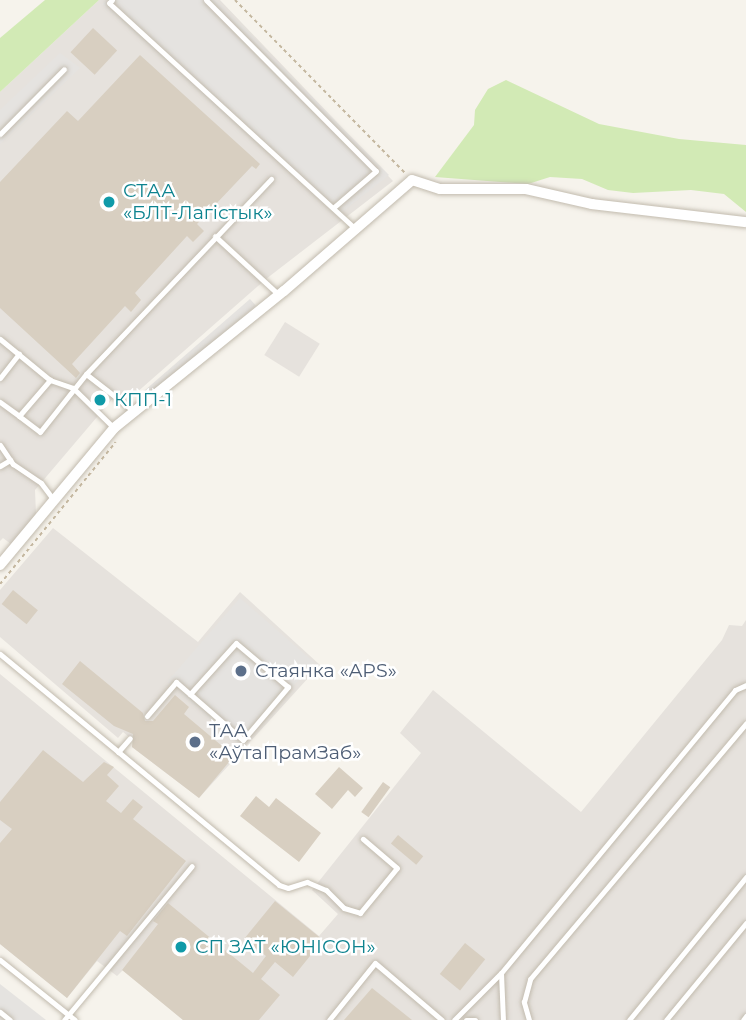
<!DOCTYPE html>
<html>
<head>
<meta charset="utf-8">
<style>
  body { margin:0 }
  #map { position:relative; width:746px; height:1020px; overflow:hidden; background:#f6f3ec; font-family:Montserrat,sans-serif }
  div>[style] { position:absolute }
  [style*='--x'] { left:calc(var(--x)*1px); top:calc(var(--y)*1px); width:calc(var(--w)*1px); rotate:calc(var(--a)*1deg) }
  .industrial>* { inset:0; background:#e6e2dd; transform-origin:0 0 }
  .green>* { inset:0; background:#d2eab5 }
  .parking>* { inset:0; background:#e5e3e0; transform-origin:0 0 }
  .building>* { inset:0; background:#d8cfc1; transform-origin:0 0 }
  .path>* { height:2px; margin-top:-1px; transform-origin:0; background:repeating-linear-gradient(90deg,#c4b79f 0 3.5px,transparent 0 7px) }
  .roads { filter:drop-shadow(0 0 2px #c2bbae) drop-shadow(0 0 2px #c2bbae) }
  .service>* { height:5px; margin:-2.5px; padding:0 2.5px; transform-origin:2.5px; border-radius:2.5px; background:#fff }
  .minor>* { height:10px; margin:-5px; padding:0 5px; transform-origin:5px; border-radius:5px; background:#fff }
  .dots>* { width:19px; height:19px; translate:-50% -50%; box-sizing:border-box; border:4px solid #fff; border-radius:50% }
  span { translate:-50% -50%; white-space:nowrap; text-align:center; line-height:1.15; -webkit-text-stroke:5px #fff; paint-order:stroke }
  .culture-label { font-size:19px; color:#0d838f }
  .left { translate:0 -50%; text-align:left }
  .service-label { font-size:19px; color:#4e5e75 }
</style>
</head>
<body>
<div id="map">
  <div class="industrial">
    <i style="clip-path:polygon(99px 0,220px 0,393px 181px,266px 279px,135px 394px,114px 397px,35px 490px,36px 514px,11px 544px,3px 538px,0 541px,0 92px)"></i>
    <i style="left:285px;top:322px;width:41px;height:39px;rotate:32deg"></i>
    <i style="clip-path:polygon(53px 528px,198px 642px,240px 592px,320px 665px,199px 798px,132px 747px,135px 742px,123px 732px,118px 738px,0 637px,0 590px)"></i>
    <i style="clip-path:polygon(746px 620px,746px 1020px,183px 1020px,123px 970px,117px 976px,97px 961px,67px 998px,0 944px,0 674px,319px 936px,338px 914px,312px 890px,421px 753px,400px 733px,433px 690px,581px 812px,722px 640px,729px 625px,742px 626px)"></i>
  </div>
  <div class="green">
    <i style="clip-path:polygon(45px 0,99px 0,0 92px,0 38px)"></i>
    <i style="clip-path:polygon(506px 80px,599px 124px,679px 139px,746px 145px,746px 212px,724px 194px,691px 190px,633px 193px,608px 190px,582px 179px,550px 177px,528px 184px,435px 177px,474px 125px,475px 110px,488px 89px)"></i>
  </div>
  <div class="parking">
    <i style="clip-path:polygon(107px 0,216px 0,389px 175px,337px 216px,102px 4px)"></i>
    <i style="clip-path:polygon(60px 53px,80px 68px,0 144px,0 110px)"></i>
    <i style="left:250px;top:299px;width:9px;height:140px;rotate:49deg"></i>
    <i style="left:240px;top:598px;width:98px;height:111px;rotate:41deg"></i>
    <i style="clip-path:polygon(0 984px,46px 1020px,0 1020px)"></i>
  </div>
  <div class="building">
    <i style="left:93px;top:28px;width:33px;height:33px;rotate:43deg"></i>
    <i style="clip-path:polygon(140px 55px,260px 164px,256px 169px,252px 166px,197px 224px,204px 231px,193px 242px,187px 236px,135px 293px,141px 300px,131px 312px,125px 306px,72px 364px,80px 373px,76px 378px,0 308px,0 182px,67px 111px,78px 121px)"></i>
    <i style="left:13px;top:590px;width:32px;height:18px;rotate:39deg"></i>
    <i style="clip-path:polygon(80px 661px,143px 713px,145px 721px,153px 721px,175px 695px,189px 707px,184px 714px,234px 756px,199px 798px,132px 747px,133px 734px,114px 726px,62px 684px)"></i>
    <i style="clip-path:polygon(43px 750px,83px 782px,104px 762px,114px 767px,107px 775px,119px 786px,106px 801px,121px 813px,133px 799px,143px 807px,133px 819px,186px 861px,127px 936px,120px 931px,67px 998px,0 944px,0 843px,12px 829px,0 820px,0 802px)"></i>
    <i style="clip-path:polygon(339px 767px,363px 788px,355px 797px,348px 790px,332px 809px,315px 794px)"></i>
    <i style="left:383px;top:782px;width:9px;height:37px;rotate:36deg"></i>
    <i style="clip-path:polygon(256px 796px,269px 807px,276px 798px,321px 833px,299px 862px,240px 816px)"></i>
    <i style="left:398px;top:835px;width:33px;height:11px;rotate:40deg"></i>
    <i style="clip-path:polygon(275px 901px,323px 940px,293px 977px,275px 962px,261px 979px,280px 995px,259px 1020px,183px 1020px,122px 970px,158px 924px,153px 921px,168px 903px,253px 973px,266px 956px,244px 939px)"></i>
    <i style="left:465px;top:943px;width:26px;height:40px;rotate:39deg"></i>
    <i style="clip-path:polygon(372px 988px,412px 1020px,344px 1020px)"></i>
  </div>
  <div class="path">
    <i style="--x:235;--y:0;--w:244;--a:45.5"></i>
    <i style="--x:0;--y:584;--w:183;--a:-50.8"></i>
  </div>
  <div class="roads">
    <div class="service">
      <i style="--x:112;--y:0;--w:4;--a:135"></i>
      <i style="--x:109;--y:3;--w:336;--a:42.5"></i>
      <i style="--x:206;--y:0;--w:241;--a:45.2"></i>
      <i style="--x:376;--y:171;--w:55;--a:139.4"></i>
      <i style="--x:0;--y:134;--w:91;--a:-45.4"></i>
      <i style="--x:215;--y:236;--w:87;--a:42.7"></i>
      <i style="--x:0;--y:339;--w:65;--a:39.4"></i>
      <i style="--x:50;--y:380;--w:24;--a:19"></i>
      <i style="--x:73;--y:388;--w:57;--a:44.3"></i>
      <i style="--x:86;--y:374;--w:62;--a:37.8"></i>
      <i style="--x:0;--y:378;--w:31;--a:-52"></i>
      <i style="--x:0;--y:402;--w:24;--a:36"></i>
      <i style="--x:19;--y:416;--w:48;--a:-49.3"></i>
      <i style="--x:19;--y:416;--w:26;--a:37"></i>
      <i style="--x:40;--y:432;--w:74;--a:-51.6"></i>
      <i style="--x:86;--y:374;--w:269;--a:-46.5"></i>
      <i style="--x:0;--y:445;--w:23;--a:56"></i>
      <i style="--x:13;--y:464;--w:34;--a:34"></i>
      <i style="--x:41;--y:483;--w:20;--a:53"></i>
      <i style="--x:0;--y:466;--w:12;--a:-31"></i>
      <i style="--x:0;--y:654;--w:362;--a:39.6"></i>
      <i style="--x:279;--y:885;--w:9;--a:18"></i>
      <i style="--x:288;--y:888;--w:20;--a:-18"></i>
      <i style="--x:307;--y:882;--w:21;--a:23"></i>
      <i style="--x:326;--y:890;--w:25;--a:45"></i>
      <i style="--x:344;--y:908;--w:17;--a:17"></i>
      <i style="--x:360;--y:913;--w:58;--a:-50.6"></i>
      <i style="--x:397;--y:868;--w:45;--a:-139.5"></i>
      <i style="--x:147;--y:716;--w:45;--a:-49.5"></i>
      <i style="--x:176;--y:682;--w:18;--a:41"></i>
      <i style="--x:190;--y:694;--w:70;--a:41"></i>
      <i style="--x:243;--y:740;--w:70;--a:-49.7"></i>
      <i style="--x:288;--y:687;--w:68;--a:-139.8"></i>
      <i style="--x:236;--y:643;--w:69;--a:132"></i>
      <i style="--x:118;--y:752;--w:18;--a:-49"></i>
      <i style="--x:0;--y:960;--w:96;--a:38.7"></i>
      <i style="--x:501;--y:973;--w:47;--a:87.6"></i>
      <i style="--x:0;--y:1012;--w:13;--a:39"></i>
      <i style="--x:64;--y:1020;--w:200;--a:-50.3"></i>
      <i style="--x:329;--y:1020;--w:73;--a:-51.1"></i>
      <i style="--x:375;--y:963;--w:88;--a:40.4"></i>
      <i style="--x:454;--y:1020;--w:66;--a:-45"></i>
      <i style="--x:501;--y:973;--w:367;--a:-50.4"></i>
      <i style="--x:735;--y:690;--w:12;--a:-24"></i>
      <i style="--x:466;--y:1020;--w:9;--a:0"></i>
      <i style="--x:529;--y:1020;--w:19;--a:-106"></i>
      <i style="--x:524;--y:1002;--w:24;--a:-75"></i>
      <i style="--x:530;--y:979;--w:335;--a:-49.8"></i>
      <i style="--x:629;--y:1020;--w:185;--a:-50.7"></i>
      <i style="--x:666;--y:1020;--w:126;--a:-50.5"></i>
      <i style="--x:743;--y:1020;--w:5;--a:-53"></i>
    </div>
    <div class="minor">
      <i style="--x:0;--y:565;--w:178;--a:-50.2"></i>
      <i style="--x:114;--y:428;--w:218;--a:-38.9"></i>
      <i style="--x:284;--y:291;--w:169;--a:-40.9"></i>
      <i style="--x:412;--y:180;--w:29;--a:18"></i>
      <i style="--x:440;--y:189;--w:86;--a:0"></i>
      <i style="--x:526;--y:189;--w:68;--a:12.8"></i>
      <i style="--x:592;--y:204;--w:155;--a:6.7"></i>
    </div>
  </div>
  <div class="dots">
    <i style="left:109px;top:202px;background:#0f9aa8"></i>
    <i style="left:100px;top:400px;background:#0f9aa8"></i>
    <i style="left:241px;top:671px;background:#5c6f8a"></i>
    <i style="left:195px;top:742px;background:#5c6f8a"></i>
    <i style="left:181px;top:947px;background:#0f9aa8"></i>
  </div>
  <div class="culture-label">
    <span class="left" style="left:123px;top:202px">СТАА<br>«БЛТ-Лагістык»</span>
    <span class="left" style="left:114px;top:400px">КПП-1</span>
    <span class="left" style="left:195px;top:947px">СП ЗАТ «ЮНІСОН»</span>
  </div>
  <div class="service-label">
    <span class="left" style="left:255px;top:671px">Стаянка «APS»</span>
    <span class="left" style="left:209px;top:742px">ТАА<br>«АўтаПрамЗаб»</span>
  </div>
</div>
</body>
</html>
